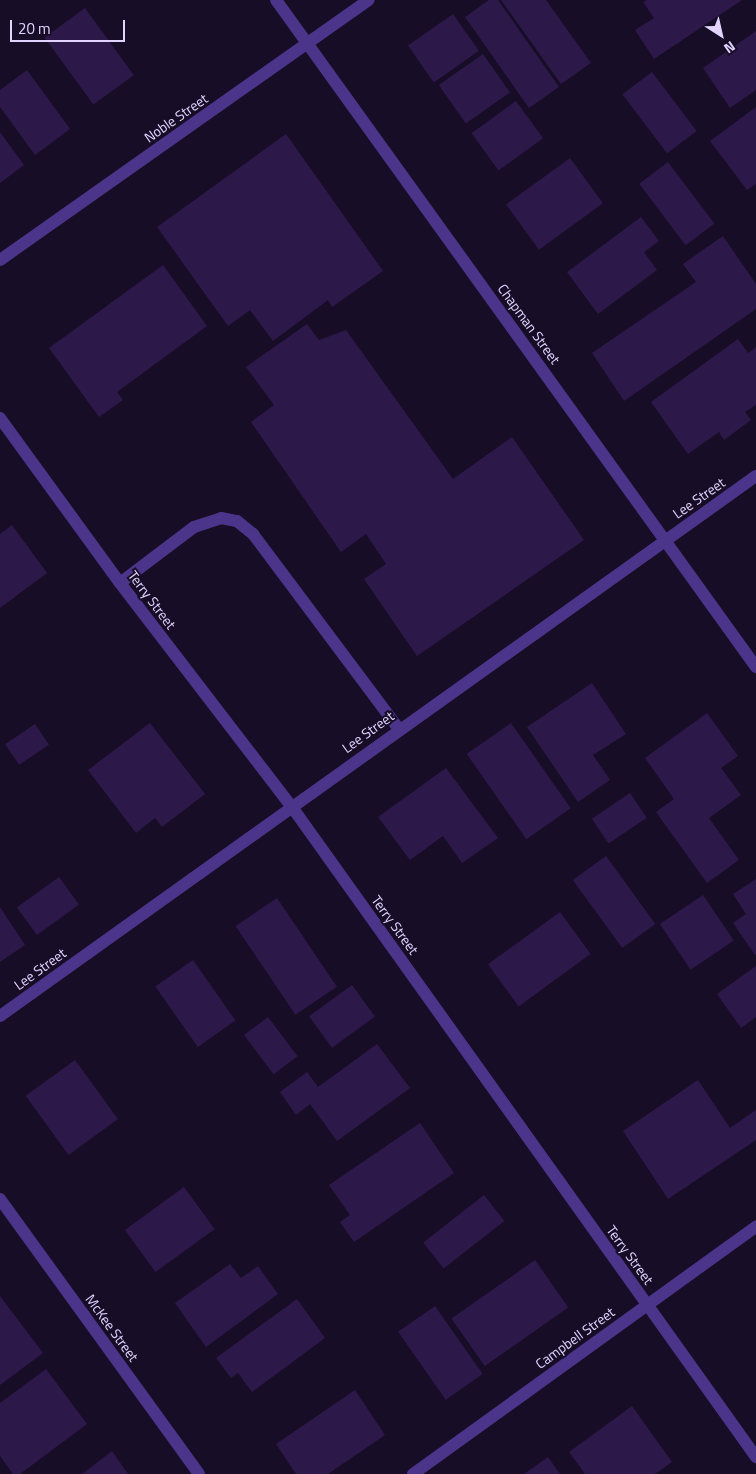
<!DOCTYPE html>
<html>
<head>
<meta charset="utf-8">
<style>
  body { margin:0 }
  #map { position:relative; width:756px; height:1474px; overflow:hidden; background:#180d27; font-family:"Titillium Web",sans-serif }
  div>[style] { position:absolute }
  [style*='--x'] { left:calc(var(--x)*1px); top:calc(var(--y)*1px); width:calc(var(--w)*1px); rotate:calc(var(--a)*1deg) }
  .building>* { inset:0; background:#2d184a; transform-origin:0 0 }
  .minor>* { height:12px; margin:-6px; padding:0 6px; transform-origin:6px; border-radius:6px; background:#4b358a }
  span { translate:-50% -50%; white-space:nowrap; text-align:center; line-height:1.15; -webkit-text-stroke:4px #180d27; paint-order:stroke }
  .street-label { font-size:14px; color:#e2d4ff }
  .north { position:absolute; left:696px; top:10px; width:50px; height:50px; -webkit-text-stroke:4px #180d27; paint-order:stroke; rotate:145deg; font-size:14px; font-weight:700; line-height:20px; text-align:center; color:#e2d4ff }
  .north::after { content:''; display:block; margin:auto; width:18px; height:22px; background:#e2d4ff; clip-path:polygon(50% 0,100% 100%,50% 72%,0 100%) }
  .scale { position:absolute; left:10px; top:20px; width:115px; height:22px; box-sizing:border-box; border:2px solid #e2d4ff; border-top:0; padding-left:6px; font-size:15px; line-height:18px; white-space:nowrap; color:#e2d4ff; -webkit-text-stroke:4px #180d27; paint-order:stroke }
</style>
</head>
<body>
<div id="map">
  <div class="building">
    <i style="clip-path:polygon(489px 0,498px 0,559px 87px,529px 108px,465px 17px)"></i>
    <i style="clip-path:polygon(501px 0,546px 0,591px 63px,561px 84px)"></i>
    <i style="clip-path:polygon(647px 0,742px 0,654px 59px,635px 30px,654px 18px,643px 2px)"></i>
    <i style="left:85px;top:8px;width:83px;height:50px;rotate:54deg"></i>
    <i style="left:453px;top:14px;width:45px;height:55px;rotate:55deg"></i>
    <i style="clip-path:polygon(756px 31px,756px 90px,730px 108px,703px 68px)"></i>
    <i style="left:483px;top:54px;width:47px;height:54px;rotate:55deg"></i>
    <i style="clip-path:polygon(27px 70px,70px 129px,35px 155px,0 107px,0 90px)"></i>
    <i style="left:652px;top:72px;width:74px;height:37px;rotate:53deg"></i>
    <i style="left:516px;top:101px;width:46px;height:55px;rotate:54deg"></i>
    <i style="clip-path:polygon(756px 107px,756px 184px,747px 190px,710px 141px)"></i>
    <i style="clip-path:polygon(0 132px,24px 165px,0 183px)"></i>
    <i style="clip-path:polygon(286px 134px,383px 271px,332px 307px,328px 300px,273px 341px,250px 310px,228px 326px,157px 227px)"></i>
    <i style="left:570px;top:158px;width:56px;height:79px;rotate:54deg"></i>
    <i style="left:668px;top:162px;width:77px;height:36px;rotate:53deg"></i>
    <i style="clip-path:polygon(641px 217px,659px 241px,644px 252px,657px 270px,598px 314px,567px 272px)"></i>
    <i style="clip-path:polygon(723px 236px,756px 284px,756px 309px,624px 401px,592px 353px,696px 282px,683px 264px)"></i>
    <i style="clip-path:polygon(163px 265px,207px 326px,117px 392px,123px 400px,99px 417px,49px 348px)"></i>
    <i style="clip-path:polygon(307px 324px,319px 340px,346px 330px,453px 479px,512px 437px,584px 540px,417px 656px,364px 579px,386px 564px,366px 534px,341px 552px,251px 422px,274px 405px,246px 367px)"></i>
    <i style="clip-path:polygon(738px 339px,748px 353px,756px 347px,756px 405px,745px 412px,751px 420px,724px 440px,719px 432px,688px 454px,651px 402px)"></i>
    <i style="clip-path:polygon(12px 525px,47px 573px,0 608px,0 534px)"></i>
    <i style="clip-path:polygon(592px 683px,626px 734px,593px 755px,610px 780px,578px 802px,527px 727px)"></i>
    <i style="clip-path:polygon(707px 713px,738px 756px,721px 768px,741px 795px,709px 818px,739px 860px,707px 883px,656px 812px,674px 799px,645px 758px)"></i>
    <i style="clip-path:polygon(150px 723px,205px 794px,162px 827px,155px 818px,136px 833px,88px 770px)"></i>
    <i style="left:511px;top:723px;width:104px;height:54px;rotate:55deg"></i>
    <i style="left:35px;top:724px;width:25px;height:36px;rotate:56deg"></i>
    <i style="clip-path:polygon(446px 768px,498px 838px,462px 863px,443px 836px,410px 860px,378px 817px)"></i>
    <i style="left:630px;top:793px;width:30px;height:46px;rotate:56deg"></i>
    <i style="left:606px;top:856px;width:84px;height:41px;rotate:54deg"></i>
    <i style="left:59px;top:877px;width:34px;height:52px;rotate:54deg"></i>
    <i style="clip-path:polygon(756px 879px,756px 954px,755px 955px,733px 923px,746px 914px,733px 894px)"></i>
    <i style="left:703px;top:895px;width:55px;height:52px;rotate:56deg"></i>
    <i style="left:277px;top:898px;width:107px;height:50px;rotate:56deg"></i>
    <i style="clip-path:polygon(0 907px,25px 945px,0 962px)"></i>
    <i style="left:560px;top:912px;width:52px;height:89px;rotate:54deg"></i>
    <i style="left:193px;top:960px;width:74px;height:46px;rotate:55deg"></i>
    <i style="clip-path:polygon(756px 966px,756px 1017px,741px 1028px,717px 994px)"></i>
    <i style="left:352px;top:985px;width:39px;height:53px;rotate:54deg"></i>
    <i style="left:268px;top:1017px;width:49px;height:30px;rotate:53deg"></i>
    <i style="clip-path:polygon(377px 1044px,410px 1088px,337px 1141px,310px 1104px,296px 1115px,280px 1092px,307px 1072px,318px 1087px)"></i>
    <i style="left:75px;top:1060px;width:73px;height:61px;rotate:54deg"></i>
    <i style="clip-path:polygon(698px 1080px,730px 1128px,756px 1110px,756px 1140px,668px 1199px,623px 1131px)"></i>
    <i style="clip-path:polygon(420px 1123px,454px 1173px,354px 1242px,340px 1222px,350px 1215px,329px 1185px)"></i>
    <i style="left:184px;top:1187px;width:52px;height:73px;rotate:54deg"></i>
    <i style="left:484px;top:1195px;width:33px;height:77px;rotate:52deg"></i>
    <i style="left:535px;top:1260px;width:58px;height:102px;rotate:55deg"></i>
    <i style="clip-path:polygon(230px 1264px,241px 1278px,258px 1266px,278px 1294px,206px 1347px,175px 1303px)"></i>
    <i style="clip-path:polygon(0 1296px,43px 1353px,0 1385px)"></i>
    <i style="clip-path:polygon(297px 1299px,325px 1338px,252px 1392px,238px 1373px,231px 1378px,216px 1358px)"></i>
    <i style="left:435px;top:1306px;width:83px;height:45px;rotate:55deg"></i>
    <i style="clip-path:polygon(46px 1369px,87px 1424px,20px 1474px,13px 1474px,0 1456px,0 1403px)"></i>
    <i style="clip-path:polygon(355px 1390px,385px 1435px,328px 1474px,296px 1474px,276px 1444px)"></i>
    <i style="clip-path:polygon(632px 1406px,672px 1462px,655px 1474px,585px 1474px,569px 1452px)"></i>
    <i style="clip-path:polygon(112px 1451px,128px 1474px,82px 1474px)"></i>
    <i style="clip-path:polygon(548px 1457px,560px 1474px,524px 1474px)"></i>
  </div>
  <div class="minor">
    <i style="--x:276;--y:0;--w:822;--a:54.26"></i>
    <i style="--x:0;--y:260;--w:451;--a:-35.2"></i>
    <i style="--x:0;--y:418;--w:204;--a:54"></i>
    <i style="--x:120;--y:583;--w:282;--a:52.5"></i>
    <i style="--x:292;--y:807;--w:799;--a:54.48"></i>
    <i style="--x:120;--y:583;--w:93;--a:-37.1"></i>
    <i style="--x:194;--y:527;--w:28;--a:-18"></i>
    <i style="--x:221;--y:518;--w:16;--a:11"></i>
    <i style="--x:237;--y:521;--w:21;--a:39"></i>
    <i style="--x:253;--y:534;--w:244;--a:53.2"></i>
    <i style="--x:0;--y:1016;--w:929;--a:-35.54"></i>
    <i style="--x:0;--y:1199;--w:339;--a:54.1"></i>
    <i style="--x:413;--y:1474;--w:423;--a:-35.8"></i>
  </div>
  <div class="street-label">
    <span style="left:176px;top:118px;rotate:-35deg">Noble Street</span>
    <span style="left:529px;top:324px;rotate:54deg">Chapman Street</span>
    <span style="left:699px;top:498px;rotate:-35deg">Lee Street</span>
    <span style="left:152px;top:600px;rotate:53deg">Terry Street</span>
    <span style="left:368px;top:732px;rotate:-36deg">Lee Street</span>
    <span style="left:395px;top:925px;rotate:54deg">Terry Street</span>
    <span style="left:40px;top:969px;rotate:-36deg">Lee Street</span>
    <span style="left:630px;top:1255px;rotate:54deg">Terry Street</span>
    <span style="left:112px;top:1328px;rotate:54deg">McKee Street</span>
    <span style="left:575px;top:1338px;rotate:-36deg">Campbell Street</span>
  </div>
  <div class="north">N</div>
  <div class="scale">20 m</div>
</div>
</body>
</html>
